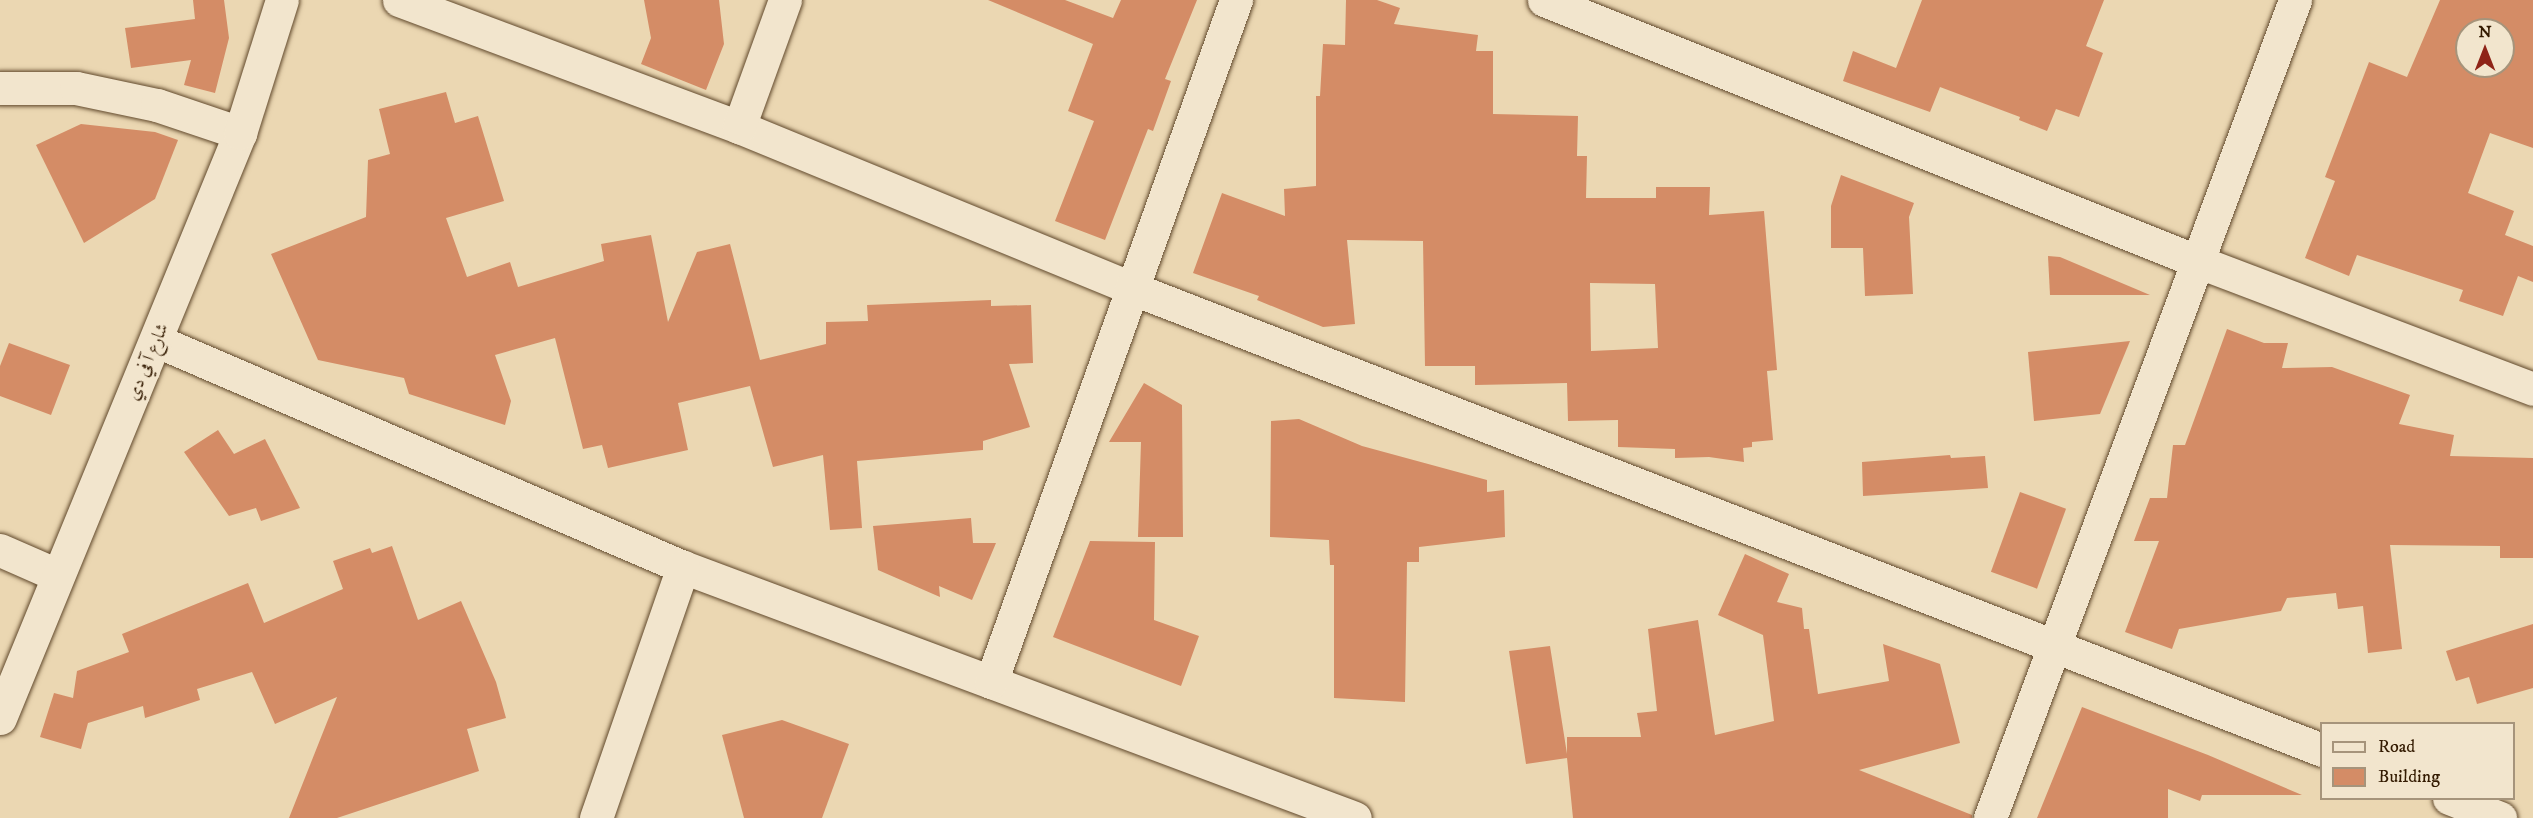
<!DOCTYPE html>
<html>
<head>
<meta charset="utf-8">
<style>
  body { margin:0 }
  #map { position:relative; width:2533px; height:818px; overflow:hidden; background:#ebd7b2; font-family:"IM FELL DW Pica",Amiri,serif }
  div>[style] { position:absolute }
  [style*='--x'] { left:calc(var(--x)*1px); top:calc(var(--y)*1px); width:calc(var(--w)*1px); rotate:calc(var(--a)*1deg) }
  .building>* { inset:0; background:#d48c66; transform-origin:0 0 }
  .roads { filter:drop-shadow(0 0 2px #61492c) drop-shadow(0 0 2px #61492c) }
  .minor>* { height:33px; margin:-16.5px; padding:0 16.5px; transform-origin:16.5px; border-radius:16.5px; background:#f2e5cd }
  span { translate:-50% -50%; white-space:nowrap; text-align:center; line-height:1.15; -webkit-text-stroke:6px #f2e5cd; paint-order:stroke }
  .street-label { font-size:18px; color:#331a00 }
  .legend { position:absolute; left:2320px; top:722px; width:195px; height:78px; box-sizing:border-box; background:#f2e5cd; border:2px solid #a6947b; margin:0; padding:8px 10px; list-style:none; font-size:18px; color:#331a00 }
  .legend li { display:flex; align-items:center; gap:12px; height:30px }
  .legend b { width:30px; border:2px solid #a6947b }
  .north { position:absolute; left:2455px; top:18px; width:60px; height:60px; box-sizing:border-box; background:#f2e5cd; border:2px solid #a6947b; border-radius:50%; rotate:0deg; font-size:16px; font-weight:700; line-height:24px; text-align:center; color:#331a00 }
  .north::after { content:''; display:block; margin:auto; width:21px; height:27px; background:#8f2418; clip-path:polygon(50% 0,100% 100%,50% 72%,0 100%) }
</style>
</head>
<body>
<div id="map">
  <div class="building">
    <i style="clip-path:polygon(193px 0,224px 0,229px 38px,215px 93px,184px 85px,191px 60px,131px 68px,125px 28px,195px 19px)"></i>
    <i style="clip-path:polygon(644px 0,719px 0,724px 44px,706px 90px,641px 64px,651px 38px)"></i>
    <i style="clip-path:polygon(988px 0,1065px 0,1113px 18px,1121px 0,1197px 0,1165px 79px,1171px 81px,1153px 131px,1148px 129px,1105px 240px,1055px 221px,1094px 121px,1068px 111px,1093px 44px)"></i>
    <i style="clip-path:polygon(evenodd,1346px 0,1377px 0,1400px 8px,1394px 24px,1478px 35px,1476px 51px,1493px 51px,1493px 114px,1578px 116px,1577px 156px,1587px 156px,1586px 198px,1656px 198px,1656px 187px,1710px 187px,1709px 215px,1764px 211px,1777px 370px,1767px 371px,1773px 440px,1752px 442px,1752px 447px,1743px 448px,1744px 462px,1709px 457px,1675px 458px,1675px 449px,1618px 447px,1618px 420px,1568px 421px,1567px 383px,1475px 385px,1475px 366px,1425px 366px,1423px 241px,1347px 240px,1355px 324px,1323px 327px,1257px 300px,1259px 296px,1193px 273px,1222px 193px,1285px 216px,1284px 189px,1316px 186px,1316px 96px,1320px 96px,1323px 44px,1345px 45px,1346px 0,1590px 283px,1655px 284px,1658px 348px,1591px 351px,1590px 283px)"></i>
    <i style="clip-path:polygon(1922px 0,2104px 0,2086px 46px,2103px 53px,2079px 117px,2056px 109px,2047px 131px,2019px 120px,2020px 117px,1940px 87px,1930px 112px,1843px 81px,1853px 51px,1896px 68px)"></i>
    <i style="clip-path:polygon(evenodd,2440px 0,2533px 0,2533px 148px,2490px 133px,2468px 193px,2514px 211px,2505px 235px,2533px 246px,2533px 282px,2518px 276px,2503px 316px,2459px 301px,2463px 290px,2357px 255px,2349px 276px,2305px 258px,2335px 181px,2325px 177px,2369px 62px,2407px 77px,2440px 0,2467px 30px,2503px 30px,2503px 66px,2467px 66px,2467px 30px)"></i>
    <i style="clip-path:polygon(446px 92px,455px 123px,478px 116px,504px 201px,446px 218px,467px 277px,510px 262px,518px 287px,604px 261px,601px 244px,651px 235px,668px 322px,697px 252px,730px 244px,760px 360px,826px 344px,826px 322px,868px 321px,867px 305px,991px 300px,991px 306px,1031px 305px,1033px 363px,1009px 364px,1030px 427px,983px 441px,983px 450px,857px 461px,862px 528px,830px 530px,823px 455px,773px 467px,750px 386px,678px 403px,688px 450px,608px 468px,602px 445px,583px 449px,555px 338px,495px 355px,511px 401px,505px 425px,409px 394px,404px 378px,318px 360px,271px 254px,366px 217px,368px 160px,390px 154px,379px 109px)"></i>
    <i style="clip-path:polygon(81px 124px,155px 132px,178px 140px,155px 199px,84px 243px,36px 145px)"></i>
    <i style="clip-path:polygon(1841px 175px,1914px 203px,1909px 217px,1913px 294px,1865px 296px,1863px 248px,1831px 248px,1831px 206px)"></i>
    <i style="clip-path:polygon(2048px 256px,2060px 257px,2150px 295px,2050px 295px)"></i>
    <i style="clip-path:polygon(2227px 329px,2264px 343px,2288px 343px,2282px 368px,2332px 367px,2410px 395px,2399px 424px,2454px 435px,2450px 456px,2533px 458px,2533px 558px,2500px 558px,2500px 546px,2390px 545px,2402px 649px,2368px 653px,2363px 606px,2338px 609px,2336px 593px,2287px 598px,2281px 611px,2179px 629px,2172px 649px,2125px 632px,2159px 541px,2134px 541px,2150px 498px,2167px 498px,2173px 445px,2185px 445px)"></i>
    <i style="clip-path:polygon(2130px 341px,2100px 414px,2034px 421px,2028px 352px)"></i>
    <i style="clip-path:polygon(9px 343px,70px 365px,51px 415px,0 396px,0 366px)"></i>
    <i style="clip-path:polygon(1144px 383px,1182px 405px,1183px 537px,1138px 537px,1141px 442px,1109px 442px)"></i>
    <i style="clip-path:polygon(1299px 419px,1362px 446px,1487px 480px,1487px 492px,1504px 490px,1505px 537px,1419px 547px,1419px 562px,1407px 562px,1405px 702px,1334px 698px,1334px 565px,1330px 565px,1329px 540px,1270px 537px,1271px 421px)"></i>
    <i style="clip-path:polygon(218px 430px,234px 454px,265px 439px,300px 508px,261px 521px,256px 508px,229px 516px,184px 452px)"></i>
    <i style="clip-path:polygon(1950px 455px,1951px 458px,1985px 456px,1988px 488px,1863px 496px,1862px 462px)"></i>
    <i style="left:2020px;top:492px;width:49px;height:85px;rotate:20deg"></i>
    <i style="clip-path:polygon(971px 518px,973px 543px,996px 543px,972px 600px,939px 586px,940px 597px,878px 570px,873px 526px)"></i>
    <i style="clip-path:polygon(1090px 541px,1155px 542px,1154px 620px,1199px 636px,1181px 686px,1053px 637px)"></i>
    <i style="clip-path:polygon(392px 546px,418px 620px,461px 601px,496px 682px,506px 718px,467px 729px,479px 771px,337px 818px,289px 818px,337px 697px,275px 724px,252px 672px,197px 689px,200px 700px,145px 718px,143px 706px,88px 723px,81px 749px,40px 737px,54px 693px,73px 698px,77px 671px,129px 652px,122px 634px,248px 583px,264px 623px,343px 589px,333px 561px,370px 548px,372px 553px)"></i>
    <i style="clip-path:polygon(1745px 554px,1789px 574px,1777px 602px,1802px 608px,1804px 629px,1809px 629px,1818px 694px,1889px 681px,1883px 644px,1940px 664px,1960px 743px,1859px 770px,1972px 815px,1972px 818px,1573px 818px,1567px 758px,1526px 764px,1509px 651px,1550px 646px,1567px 754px,1567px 737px,1641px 737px,1637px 713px,1657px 711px,1648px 629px,1698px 620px,1715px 735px,1774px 721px,1763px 635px,1718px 615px)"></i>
    <i style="clip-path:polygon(2533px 624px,2533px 688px,2477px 704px,2469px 677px,2456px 681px,2446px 651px)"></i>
    <i style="clip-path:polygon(2082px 707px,2208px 755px,2302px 795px,2202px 795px,2200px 801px,2168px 789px,2168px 818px,2037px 818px)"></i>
    <i style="clip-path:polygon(782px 720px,849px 744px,822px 818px,744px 818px,722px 735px)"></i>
  </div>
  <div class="roads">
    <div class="minor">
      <i style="--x:399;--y:0;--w:363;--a:20.5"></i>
      <i style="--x:739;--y:127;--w:424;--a:22.3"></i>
      <i style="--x:1131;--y:288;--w:1277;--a:21.2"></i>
      <i style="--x:1544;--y:0;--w:705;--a:21.8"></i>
      <i style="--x:2199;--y:262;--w:357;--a:20.8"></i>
      <i style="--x:0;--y:88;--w:76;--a:0"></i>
      <i style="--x:76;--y:88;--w:83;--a:11.9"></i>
      <i style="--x:157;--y:105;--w:88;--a:18.6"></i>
      <i style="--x:739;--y:127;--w:135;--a:-70.1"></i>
      <i style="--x:157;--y:341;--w:572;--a:23.25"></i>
      <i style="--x:683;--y:567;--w:717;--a:20.48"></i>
      <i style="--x:0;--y:550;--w:62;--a:23.7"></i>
      <i style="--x:991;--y:682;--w:725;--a:-70.24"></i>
      <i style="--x:0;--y:718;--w:632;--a:-67.69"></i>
      <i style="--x:240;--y:133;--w:139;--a:-72.5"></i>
      <i style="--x:2449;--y:798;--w:55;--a:21.4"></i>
      <i style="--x:596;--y:818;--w:266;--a:-70.9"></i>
      <i style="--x:1990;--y:818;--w:873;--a:-69.55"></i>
    </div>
  </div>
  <div class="street-label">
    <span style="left:148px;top:362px;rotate:-67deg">شارع آ في دي</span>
  </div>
  <ul class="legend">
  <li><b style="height:8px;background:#f2e5cd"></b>Road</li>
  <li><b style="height:16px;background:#d48c66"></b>Building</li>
  </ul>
  <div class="north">N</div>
</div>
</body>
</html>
